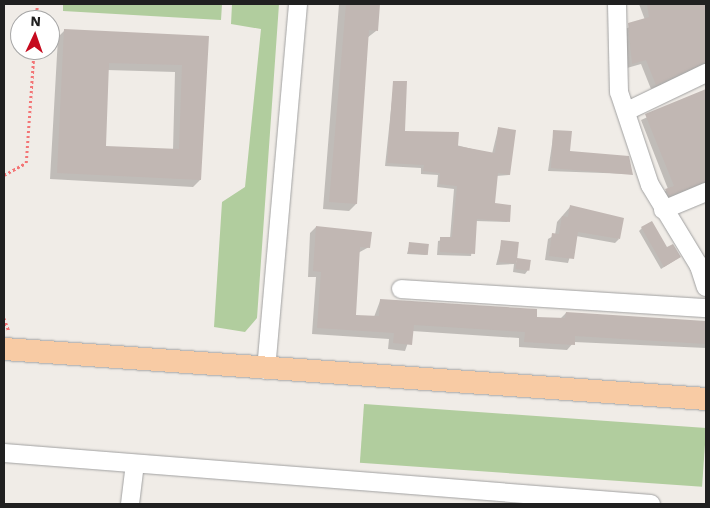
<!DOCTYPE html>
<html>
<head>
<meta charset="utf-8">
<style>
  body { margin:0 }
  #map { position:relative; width:710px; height:508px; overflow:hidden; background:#f0ece7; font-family:"Work Sans",sans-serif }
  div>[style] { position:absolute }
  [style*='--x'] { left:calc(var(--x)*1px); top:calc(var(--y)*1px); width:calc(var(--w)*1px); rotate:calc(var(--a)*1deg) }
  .forest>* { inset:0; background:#b1cd9e; transform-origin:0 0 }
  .shadow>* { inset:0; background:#0003 }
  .building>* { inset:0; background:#c1b7b3; transform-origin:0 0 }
  .path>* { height:2.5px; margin-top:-1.25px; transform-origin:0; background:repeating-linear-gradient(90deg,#f37576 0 2.5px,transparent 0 5px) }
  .roads { filter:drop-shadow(0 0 1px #a1a1a1) drop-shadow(0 0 1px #a1a1a1) }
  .minor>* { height:18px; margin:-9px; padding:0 9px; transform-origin:9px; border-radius:9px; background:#fff }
  .major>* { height:22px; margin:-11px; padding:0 11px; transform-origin:11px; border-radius:11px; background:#f8cba4 }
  span { translate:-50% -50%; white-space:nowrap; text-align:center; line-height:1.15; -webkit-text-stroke:4px #fff; paint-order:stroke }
  .frame { position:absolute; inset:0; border:5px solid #202020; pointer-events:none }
  .north { position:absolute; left:10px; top:10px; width:50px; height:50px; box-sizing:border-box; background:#fff; border:1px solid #a6a6a6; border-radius:50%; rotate:3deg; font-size:14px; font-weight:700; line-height:20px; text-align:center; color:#202020 }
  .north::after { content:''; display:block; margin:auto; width:18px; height:22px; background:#c60a1e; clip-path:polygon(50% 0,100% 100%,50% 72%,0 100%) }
</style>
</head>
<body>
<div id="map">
  <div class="forest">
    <i style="clip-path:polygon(63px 4px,222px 4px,221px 20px,63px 11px)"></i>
    <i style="clip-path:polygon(232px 4px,279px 4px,257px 318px,245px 332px,214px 327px,222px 202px,245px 187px,261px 29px,231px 24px)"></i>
    <i style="left:364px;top:404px;width:343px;height:59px;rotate:4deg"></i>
  </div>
  <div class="shadow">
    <i style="clip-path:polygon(339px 4px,378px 4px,376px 31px,367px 38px,356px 204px,349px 211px,323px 209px)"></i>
    <i style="clip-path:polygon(639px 4px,706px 4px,706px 67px,651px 89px,641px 64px,627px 68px,623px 30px,645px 20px)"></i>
    <i style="clip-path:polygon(evenodd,65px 30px,208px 38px,200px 180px,193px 187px,50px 179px,58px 37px,65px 30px,107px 70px,175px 72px,173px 150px,105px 147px,107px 70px)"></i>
    <i style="clip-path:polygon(394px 82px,404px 132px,492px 154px,498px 129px,509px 175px,496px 176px,493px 204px,508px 222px,476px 221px,471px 256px,437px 255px,438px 241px,450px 238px,454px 189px,437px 187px,438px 175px,421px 174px,421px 168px,385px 166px)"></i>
    <i style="clip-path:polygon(706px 91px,706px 187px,664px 200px,660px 195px,668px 189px,641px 120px)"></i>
    <i style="clip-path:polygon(554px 131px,569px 153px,631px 174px,548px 171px)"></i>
    <i style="clip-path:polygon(570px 207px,619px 239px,615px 243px,576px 236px,568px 263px,545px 260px,548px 239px,555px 235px,557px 222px)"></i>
    <i style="clip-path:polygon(316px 227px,369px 247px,358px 253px,355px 316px,374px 317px,380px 301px,535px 318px,560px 319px,566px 313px,706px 322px,706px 348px,574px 342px,567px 350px,519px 347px,519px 338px,412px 331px,405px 351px,388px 349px,389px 339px,312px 334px,316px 277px,308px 277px,310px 233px)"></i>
    <i style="clip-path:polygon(642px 228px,666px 249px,680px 257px,661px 269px,639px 231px)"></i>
    <i style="clip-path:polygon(502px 241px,516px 262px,528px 270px,525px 274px,513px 272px,514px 264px,496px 265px)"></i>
    <i style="clip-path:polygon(410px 243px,427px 255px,407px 254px)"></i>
  </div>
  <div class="building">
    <i style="clip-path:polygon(346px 4px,380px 4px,378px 31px,369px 30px,357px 204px,329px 202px)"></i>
    <i style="clip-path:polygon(647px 4px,706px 4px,706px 62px,656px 85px,646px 60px,632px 64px,628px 23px,649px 17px)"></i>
    <i style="clip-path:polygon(evenodd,64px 29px,209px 36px,201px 180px,57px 173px,64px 29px,109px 63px,182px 65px,179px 149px,106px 146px,109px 63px)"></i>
    <i style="clip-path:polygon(393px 81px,407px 81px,405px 131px,459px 132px,458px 146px,495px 153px,498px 127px,516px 130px,510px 175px,498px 173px,495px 203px,511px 205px,510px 222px,477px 219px,475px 254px,440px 252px,440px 237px,452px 237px,457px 186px,439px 184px,440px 173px,423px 171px,424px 165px,387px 163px)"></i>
    <i style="clip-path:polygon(706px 89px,706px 182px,669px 196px,665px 189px,674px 186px,645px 114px)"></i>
    <i style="clip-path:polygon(553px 130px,572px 131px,570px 151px,629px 156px,633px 175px,551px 168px)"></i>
    <i style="clip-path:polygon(570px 205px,624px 218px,620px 239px,578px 232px,574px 259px,549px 256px,552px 233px,559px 234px,562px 216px,568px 217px)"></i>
    <i style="clip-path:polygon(652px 221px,667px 247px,673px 244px,681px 257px,664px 267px,641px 227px)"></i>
    <i style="clip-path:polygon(316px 226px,372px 232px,370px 248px,360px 247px,356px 315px,379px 316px,380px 299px,537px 309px,537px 317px,565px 318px,566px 312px,706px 321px,706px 344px,575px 336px,575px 345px,524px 342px,525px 332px,414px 325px,412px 345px,393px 343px,394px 333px,317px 328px,321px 272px,313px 271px)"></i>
    <i style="left:501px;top:240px;width:18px;height:22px;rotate:6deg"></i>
    <i style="left:409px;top:242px;width:20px;height:11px;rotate:6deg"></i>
    <i style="left:517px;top:258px;width:14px;height:11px;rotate:8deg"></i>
  </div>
  <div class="path">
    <i style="--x:36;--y:20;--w:16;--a:-86"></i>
    <i style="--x:4;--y:175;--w:25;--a:-29"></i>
    <i style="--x:26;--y:163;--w:113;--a:-86"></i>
    <i style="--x:4;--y:318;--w:14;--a:69"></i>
  </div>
  <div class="roads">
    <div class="minor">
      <i style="--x:617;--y:4;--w:88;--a:88.7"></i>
      <i style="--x:619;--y:92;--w:98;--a:71.6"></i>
      <i style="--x:650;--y:185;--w:95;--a:58.8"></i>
      <i style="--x:699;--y:266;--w:7;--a:8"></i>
      <i style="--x:627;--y:111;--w:88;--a:-25.7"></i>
      <i style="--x:663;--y:210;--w:47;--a:-22.7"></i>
      <i style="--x:699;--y:266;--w:22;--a:72"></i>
      <i style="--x:401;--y:289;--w:306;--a:3.6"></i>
      <i style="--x:266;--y:370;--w:367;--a:-85"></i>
      <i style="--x:4;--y:453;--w:649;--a:4.51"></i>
      <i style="--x:130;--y:504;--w:39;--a:-83"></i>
    </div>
    <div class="major">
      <i style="--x:4;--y:349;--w:704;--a:4.07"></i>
    </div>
  </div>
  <div class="frame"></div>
  <div class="north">N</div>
</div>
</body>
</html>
